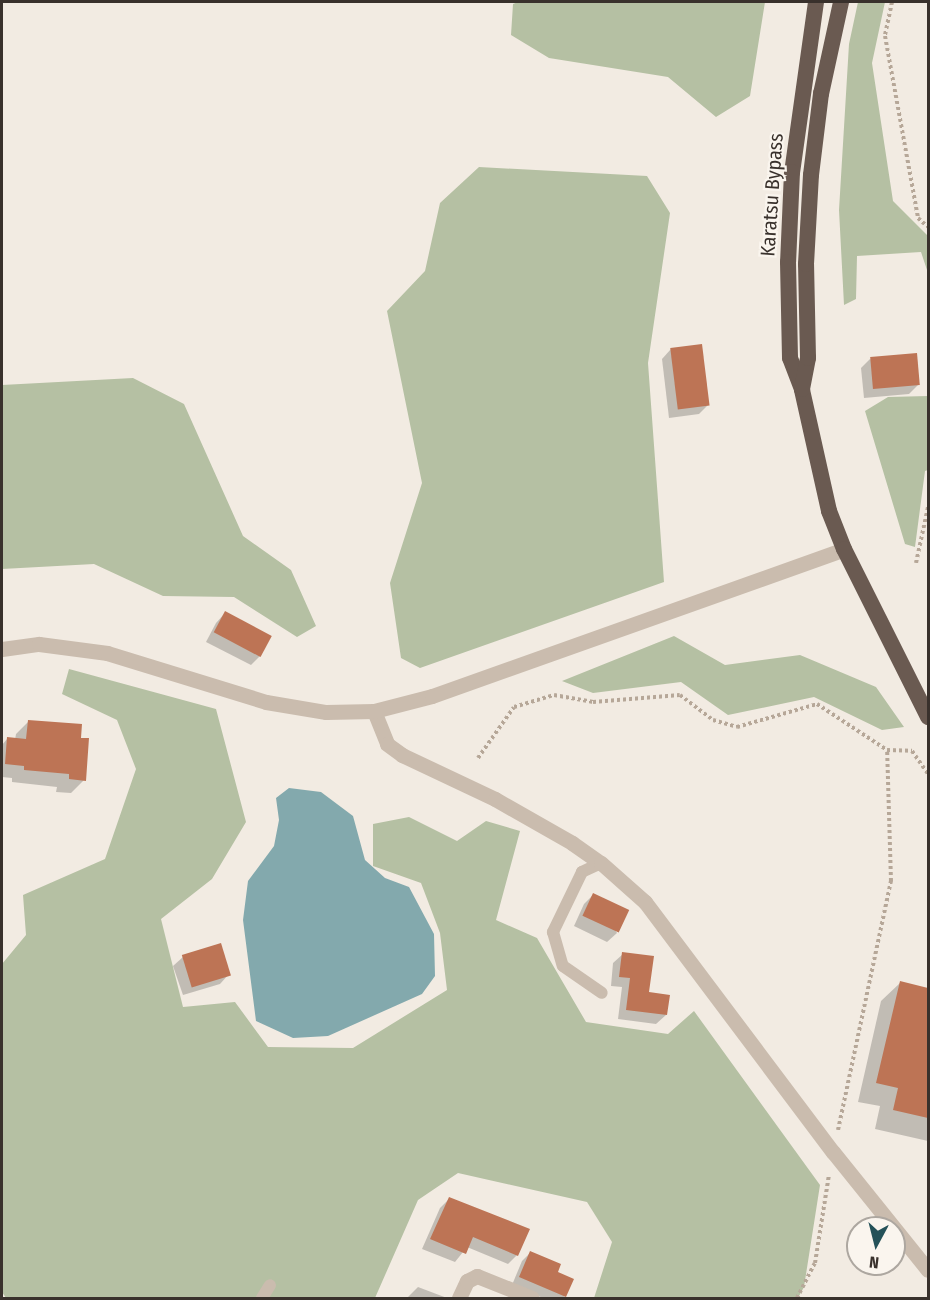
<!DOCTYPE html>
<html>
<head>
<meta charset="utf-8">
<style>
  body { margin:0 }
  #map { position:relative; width:930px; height:1300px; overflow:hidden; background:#f2ebe2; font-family:"Fira Sans Condensed",sans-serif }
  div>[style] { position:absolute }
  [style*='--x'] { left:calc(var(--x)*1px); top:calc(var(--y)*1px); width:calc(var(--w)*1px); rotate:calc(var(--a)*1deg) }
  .green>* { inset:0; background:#b5c0a3 }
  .water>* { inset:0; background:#83a9ad }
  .shadow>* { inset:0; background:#0003 }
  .building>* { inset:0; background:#bd7455; transform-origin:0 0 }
  .path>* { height:4px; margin-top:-2px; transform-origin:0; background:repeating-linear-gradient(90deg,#b6a798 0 3px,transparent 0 6px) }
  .service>* { height:12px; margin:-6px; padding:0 6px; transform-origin:6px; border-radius:6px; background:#cabcae }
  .minor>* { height:15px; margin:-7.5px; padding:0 7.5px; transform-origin:7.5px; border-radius:7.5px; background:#cabcae }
  .tertiary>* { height:15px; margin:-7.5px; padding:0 7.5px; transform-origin:7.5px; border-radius:7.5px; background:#cabcae }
  .trunk>* { height:16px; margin:-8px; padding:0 8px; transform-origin:8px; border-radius:8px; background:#6a5a51 }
  span { translate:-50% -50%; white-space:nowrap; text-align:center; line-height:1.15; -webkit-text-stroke:4.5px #faf5ee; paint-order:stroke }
  .street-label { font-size:20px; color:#39312c }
  .frame { position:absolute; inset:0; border:3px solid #39312c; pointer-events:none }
  .north { position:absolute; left:846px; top:1216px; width:60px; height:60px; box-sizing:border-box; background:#faf5ee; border:2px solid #ada7a0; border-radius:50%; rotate:187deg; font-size:16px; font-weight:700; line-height:24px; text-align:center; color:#39312c }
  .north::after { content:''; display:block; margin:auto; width:21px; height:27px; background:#245158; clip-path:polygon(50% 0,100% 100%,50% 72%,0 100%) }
</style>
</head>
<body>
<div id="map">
  <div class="green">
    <i style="clip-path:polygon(518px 2px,765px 2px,750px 96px,716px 117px,668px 77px,549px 58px,511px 35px,513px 4px)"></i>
    <i style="clip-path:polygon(858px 2px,885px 2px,872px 63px,893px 201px,928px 236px,928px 273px,921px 252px,857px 256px,856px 299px,844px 305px,839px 210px,849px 44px)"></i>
    <i style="clip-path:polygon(479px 167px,647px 176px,670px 213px,648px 363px,664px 582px,420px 668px,401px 658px,390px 583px,422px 483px,387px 311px,425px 271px,440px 203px)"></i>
    <i style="clip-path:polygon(133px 378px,184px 404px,243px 536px,291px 570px,316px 626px,297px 637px,234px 597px,163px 596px,94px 564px,2px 569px,2px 385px)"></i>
    <i style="clip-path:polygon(928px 396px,928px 470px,925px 471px,915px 547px,905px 544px,865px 411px,888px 397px)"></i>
    <i style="clip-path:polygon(674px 636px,725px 665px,800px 655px,876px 687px,904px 727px,882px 730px,814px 697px,728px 715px,681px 682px,593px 693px,562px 681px)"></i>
    <i style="clip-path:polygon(69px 669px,216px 709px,246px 822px,212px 879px,161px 919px,183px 1007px,235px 1002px,268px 1047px,353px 1048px,447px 990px,440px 933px,421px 883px,373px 866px,373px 824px,409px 817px,457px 841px,486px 821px,520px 831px,496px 920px,537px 938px,586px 1022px,668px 1034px,694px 1011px,820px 1185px,804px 1287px,798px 1298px,594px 1298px,612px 1242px,587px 1202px,458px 1173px,418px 1200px,375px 1298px,6px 1298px,2px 1292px,2px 964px,26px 935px,23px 895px,105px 859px,136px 769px,117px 720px,62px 694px)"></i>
  </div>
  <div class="water">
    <i style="clip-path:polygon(289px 788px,321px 792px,353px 816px,365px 860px,385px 878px,409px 887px,434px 934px,435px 976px,422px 994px,328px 1036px,293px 1038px,256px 1021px,243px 920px,248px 881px,274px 846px,279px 820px,276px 798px)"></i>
  </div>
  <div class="shadow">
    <i style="clip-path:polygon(671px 349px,708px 405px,699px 414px,669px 418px,662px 359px)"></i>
    <i style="clip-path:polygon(870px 359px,919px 384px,909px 394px,864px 398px,861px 368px)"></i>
    <i style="clip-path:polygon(225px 613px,260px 656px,251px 665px,206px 642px,216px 623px)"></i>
    <i style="clip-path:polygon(29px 721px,80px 739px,84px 780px,71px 793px,56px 792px,57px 787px,12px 782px,12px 778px,2px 777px,2px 745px,7px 739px,15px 740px,16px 734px)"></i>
    <i style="clip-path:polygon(593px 895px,617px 933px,607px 942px,574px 926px,584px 904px)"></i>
    <i style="clip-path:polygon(623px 954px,648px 994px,666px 1015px,656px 1024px,618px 1019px,622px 987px,611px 986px,613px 963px)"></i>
    <i style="clip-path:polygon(183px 957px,229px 974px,220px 984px,183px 995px,173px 966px)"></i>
    <i style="clip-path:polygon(900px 983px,928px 989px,928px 1141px,875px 1129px,880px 1106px,858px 1102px,881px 1001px)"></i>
    <i style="clip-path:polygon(449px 1199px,517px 1255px,508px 1264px,467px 1247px,455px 1262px,422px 1249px,440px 1208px)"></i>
    <i style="clip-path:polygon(530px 1253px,556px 1273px,565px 1296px,563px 1298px,543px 1298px,512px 1285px,522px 1261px)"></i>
    <i style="clip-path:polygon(418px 1287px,447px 1298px,407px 1298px)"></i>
  </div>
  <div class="building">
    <i style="left:702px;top:344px;width:62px;height:32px;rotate:83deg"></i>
    <i style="left:917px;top:353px;width:32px;height:47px;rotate:85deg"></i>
    <i style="left:225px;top:611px;width:53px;height:24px;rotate:28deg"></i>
    <i style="clip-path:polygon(28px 720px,82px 724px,81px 738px,89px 738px,86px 781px,69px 779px,69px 774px,24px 770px,24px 766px,5px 764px,7px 737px,26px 739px)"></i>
    <i style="left:593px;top:893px;width:40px;height:25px;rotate:25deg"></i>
    <i style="left:221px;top:943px;width:34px;height:41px;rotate:73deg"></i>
    <i style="clip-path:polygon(622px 952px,654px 956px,649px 992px,670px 995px,667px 1015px,626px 1010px,630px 978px,619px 977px)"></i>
    <i style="clip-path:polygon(900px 981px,928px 988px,928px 1118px,893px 1110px,898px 1088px,876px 1083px)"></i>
    <i style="clip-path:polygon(449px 1197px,530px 1229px,518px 1256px,473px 1237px,466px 1254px,430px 1239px)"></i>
    <i style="clip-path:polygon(530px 1251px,561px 1264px,558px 1272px,574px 1279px,566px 1297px,519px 1277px)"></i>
  </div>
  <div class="path">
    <i style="--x:892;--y:2;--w:35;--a:102"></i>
    <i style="--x:885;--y:36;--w:185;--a:79.7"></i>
    <i style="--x:918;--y:218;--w:13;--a:42"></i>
    <i style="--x:916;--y:563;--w:57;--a:-77.9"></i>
    <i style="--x:478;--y:758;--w:62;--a:-54.8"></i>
    <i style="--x:514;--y:707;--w:42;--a:-16.7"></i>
    <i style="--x:554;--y:695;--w:40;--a:10"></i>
    <i style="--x:593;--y:702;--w:87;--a:-4.6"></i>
    <i style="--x:680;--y:695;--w:41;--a:37.1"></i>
    <i style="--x:713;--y:720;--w:25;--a:16"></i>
    <i style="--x:737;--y:727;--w:83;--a:-16"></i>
    <i style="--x:817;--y:704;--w:84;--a:33.3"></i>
    <i style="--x:887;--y:750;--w:25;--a:2"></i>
    <i style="--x:912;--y:751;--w:28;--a:55"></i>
    <i style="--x:838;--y:1130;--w:255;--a:-78"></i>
    <i style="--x:891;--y:881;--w:131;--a:-91.7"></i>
    <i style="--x:797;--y:1298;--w:39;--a:-63"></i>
    <i style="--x:815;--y:1263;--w:89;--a:-81"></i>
  </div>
  <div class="service">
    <i style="--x:601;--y:863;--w:21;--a:155"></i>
    <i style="--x:582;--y:872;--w:67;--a:115.8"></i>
    <i style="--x:553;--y:932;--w:35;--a:74"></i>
    <i style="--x:563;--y:966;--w:47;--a:34.7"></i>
    <i style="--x:262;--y:1298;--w:15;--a:-58"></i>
  </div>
  <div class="minor">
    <i style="--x:374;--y:711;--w:35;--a:68"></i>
    <i style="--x:387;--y:744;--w:19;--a:36"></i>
    <i style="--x:402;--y:755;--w:103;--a:25.3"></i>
    <i style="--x:495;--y:799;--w:89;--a:29.7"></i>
    <i style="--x:572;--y:843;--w:35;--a:35"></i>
    <i style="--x:601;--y:863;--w:59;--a:41.6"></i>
    <i style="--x:645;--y:902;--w:313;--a:53.1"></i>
    <i style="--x:833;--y:1152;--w:151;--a:51.2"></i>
    <i style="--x:459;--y:1298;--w:19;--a:-65"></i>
    <i style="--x:467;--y:1281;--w:11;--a:-27"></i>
    <i style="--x:477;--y:1276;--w:59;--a:21.8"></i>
  </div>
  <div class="tertiary">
    <i style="--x:2;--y:649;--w:37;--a:-8"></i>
    <i style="--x:39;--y:644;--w:69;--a:7.5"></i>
    <i style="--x:107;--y:653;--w:166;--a:17.1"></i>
    <i style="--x:266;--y:702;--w:61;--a:9.5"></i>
    <i style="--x:326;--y:712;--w:48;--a:-1.2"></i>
    <i style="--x:374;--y:711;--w:60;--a:-14.5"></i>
    <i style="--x:432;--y:696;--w:437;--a:-19.6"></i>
  </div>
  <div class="trunk">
    <i style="--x:816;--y:2;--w:172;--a:98"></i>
    <i style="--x:792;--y:172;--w:90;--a:92.5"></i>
    <i style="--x:788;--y:262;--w:96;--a:88.8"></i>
    <i style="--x:790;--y:358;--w:34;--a:69"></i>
    <i style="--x:802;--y:390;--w:124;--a:77.4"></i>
    <i style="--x:829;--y:511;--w:41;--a:68.5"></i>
    <i style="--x:844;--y:549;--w:188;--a:63.4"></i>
    <i style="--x:802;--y:389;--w:32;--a:-79"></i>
    <i style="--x:808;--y:358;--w:94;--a:-91.2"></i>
    <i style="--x:806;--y:264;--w:89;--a:-86.8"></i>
    <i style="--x:811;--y:175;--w:82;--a:-83"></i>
    <i style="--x:821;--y:94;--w:94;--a:-77.7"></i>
  </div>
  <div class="street-label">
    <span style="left:772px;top:195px;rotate:-86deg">Karatsu Bypass</span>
  </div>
  <div class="frame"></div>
  <div class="north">N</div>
</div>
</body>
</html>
